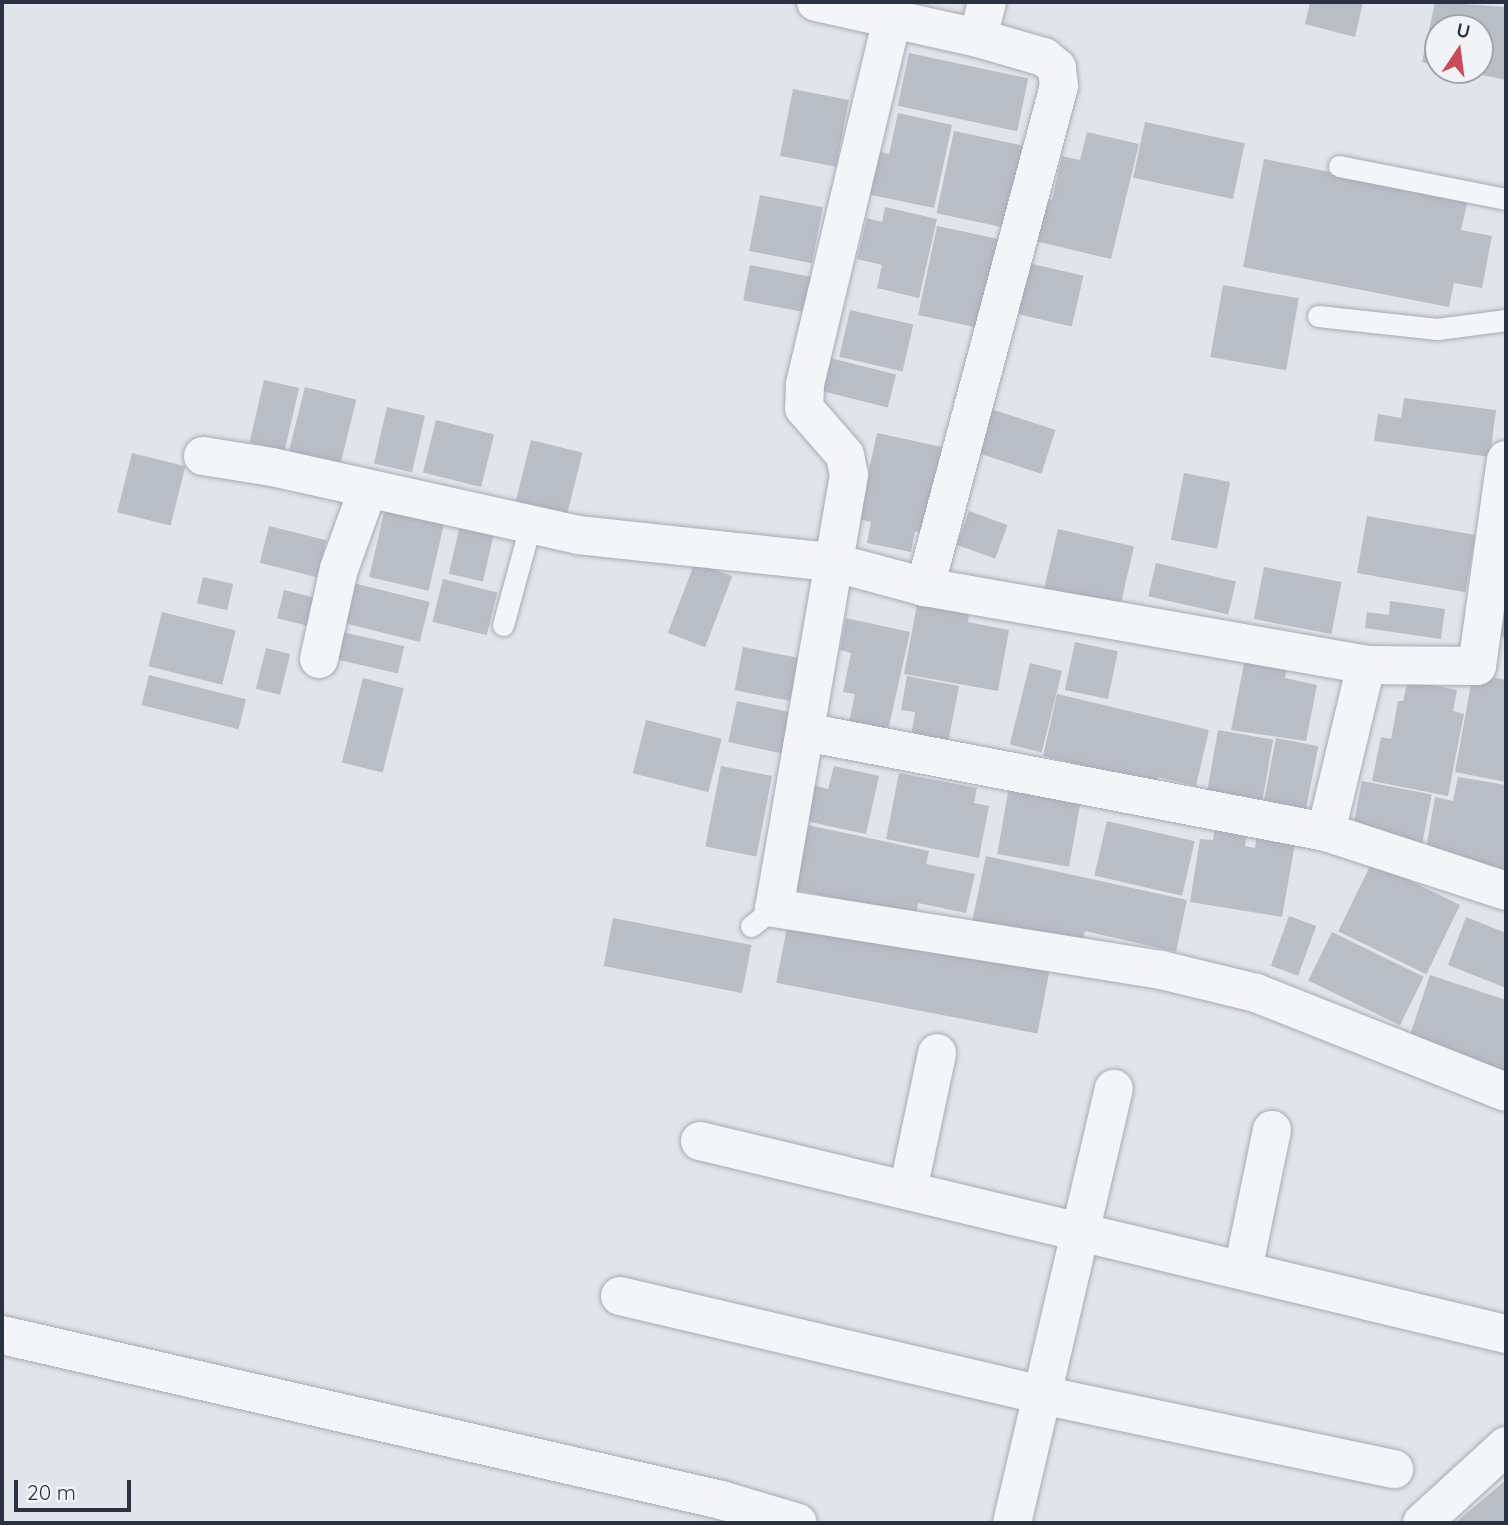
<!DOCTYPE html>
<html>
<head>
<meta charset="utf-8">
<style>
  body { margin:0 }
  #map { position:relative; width:1508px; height:1525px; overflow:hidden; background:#e1e4ea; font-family:Quicksand,sans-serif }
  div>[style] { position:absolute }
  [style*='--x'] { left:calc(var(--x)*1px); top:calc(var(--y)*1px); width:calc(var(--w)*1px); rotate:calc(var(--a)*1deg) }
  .building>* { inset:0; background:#b9bdc6; transform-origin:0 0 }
  .roads { filter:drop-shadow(0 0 2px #a6abb4) drop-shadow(0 0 2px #a6abb4) }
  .service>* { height:21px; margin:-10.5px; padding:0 10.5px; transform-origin:10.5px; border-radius:10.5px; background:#f4f5f8 }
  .minor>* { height:38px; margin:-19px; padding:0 19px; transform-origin:19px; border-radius:19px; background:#f4f5f8 }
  span { translate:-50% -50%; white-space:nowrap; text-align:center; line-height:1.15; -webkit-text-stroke:5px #f1f3f7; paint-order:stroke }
  .frame { position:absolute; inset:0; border:4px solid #2a3241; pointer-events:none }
  .north { position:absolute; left:1424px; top:14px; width:70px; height:70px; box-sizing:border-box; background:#f1f3f7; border:2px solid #a1a6ae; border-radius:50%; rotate:13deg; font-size:19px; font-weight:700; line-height:28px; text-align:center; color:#2a3241 }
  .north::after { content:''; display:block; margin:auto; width:24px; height:32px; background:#cb4a59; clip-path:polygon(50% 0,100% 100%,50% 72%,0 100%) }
  .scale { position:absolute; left:14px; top:1480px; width:117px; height:32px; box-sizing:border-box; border:4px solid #2a3241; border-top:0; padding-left:9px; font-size:21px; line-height:24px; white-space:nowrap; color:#2a3241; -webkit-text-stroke:5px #f1f3f7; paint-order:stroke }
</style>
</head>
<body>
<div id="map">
  <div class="building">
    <i style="clip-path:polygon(1310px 2px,1363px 2px,1355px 37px,1305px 24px)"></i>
    <i style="clip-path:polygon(1435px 2px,1506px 7px,1506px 80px,1464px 71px,1480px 70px,1480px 28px,1438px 28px,1438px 66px,1422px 62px)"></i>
    <i style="left:909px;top:53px;width:122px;height:54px;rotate:12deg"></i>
    <i style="left:793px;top:89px;width:57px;height:68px;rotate:11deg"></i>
    <i style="clip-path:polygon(898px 113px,952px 125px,934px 208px,867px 194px,877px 151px,889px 154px)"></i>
    <i style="left:1145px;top:122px;width:102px;height:57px;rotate:12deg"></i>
    <i style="left:954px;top:131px;width:70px;height:84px;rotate:12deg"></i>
    <i style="clip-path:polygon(1087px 132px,1139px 144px,1111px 259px,1031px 240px,1041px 197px,1052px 200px,1062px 156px,1080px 160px)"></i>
    <i style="clip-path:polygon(1264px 159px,1468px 199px,1461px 230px,1492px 236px,1482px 288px,1454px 283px,1449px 307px,1243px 267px)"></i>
    <i style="left:760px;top:195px;width:64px;height:57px;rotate:11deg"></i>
    <i style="clip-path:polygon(885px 207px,937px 219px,919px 298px,877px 288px,882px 265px,857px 259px,867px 218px,882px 222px)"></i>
    <i style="left:937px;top:226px;width:63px;height:91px;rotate:12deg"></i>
    <i style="left:1028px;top:263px;width:57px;height:52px;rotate:13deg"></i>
    <i style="left:750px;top:265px;width:63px;height:36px;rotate:11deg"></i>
    <i style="left:1223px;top:285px;width:77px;height:73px;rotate:10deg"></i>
    <i style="left:850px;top:310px;width:65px;height:48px;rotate:13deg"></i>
    <i style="left:830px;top:358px;width:68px;height:34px;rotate:14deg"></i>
    <i style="left:264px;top:380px;width:36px;height:64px;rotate:13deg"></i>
    <i style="left:305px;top:387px;width:53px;height:73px;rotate:14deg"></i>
    <i style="clip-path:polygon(1404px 398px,1496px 410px,1490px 457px,1374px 441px,1378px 414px,1401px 418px)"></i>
    <i style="left:387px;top:407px;width:39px;height:58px;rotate:13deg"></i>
    <i style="left:988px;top:408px;width:71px;height:46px;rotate:18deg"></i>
    <i style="left:436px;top:420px;width:60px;height:54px;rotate:14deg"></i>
    <i style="clip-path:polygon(877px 433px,942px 447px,922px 533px,915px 531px,911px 552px,867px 543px,871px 522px,858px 519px)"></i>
    <i style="left:531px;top:440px;width:53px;height:68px;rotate:14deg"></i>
    <i style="left:132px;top:453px;width:55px;height:61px;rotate:14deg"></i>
    <i style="left:1184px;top:473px;width:47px;height:68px;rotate:11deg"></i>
    <i style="left:386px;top:504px;width:61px;height:75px;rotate:13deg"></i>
    <i style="left:969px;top:511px;width:41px;height:36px;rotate:20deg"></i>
    <i style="left:1367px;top:516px;width:110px;height:58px;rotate:10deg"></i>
    <i style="left:460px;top:525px;width:35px;height:50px;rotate:13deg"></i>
    <i style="left:269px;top:526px;width:59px;height:38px;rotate:14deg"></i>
    <i style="left:1058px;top:529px;width:78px;height:65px;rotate:13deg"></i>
    <i style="left:695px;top:562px;width:40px;height:76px;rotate:21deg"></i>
    <i style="left:1156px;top:563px;width:82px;height:34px;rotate:13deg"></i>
    <i style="left:1264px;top:567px;width:79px;height:53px;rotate:11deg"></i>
    <i style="left:203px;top:577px;width:31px;height:27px;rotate:13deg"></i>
    <i style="left:443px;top:579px;width:56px;height:44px;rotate:14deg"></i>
    <i style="left:353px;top:583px;width:79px;height:41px;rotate:14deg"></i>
    <i style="clip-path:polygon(1506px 588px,1506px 637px,1494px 635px)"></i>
    <i style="left:284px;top:590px;width:38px;height:29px;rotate:14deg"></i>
    <i style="clip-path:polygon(918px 599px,970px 609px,968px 622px,1009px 630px,998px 691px,904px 674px)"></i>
    <i style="clip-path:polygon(1390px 601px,1445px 609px,1441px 639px,1365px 628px,1367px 612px,1389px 615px)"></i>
    <i style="left:162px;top:612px;width:76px;height:56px;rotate:14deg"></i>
    <i style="clip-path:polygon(846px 618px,910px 632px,887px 735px,848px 727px,855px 694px,843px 692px,851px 653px,840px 650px)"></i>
    <i style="left:338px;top:631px;width:68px;height:28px;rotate:13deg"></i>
    <i style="left:1075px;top:642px;width:44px;height:49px;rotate:12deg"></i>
    <i style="left:743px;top:647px;width:69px;height:44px;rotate:11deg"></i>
    <i style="left:266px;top:648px;width:25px;height:42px;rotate:14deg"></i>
    <i style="clip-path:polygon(1245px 659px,1287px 668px,1285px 678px,1317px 685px,1306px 741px,1231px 730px)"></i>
    <i style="left:1030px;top:663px;width:33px;height:84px;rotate:14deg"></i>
    <i style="clip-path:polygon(1473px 673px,1506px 680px,1506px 782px,1455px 772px)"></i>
    <i style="left:149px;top:675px;width:100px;height:31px;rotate:14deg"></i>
    <i style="clip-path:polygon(907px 676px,959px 686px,947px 748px,910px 742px,915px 712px,901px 710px)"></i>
    <i style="left:363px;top:678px;width:42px;height:87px;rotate:14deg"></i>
    <i style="clip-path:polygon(1408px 680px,1457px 690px,1453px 711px,1464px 714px,1448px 796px,1372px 781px,1381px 737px,1391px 739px,1398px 701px,1403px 701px)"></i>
    <i style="clip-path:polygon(1057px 694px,1209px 730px,1196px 786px,1158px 777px,1157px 784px,1043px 756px)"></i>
    <i style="left:737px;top:701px;width:59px;height:42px;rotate:12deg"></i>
    <i style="left:646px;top:720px;width:78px;height:55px;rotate:14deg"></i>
    <i style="left:1218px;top:730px;width:56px;height:61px;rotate:10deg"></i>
    <i style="left:1276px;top:738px;width:43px;height:66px;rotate:11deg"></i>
    <i style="left:721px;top:766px;width:52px;height:82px;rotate:11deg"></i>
    <i style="clip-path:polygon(834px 766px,879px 776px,866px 834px,801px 820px,809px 784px,828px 789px)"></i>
    <i style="clip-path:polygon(899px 773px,977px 788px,974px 803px,989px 806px,979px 858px,886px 839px)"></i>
    <i style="clip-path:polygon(1458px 777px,1506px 785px,1506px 875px,1424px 861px,1435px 797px,1453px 801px)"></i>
    <i style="left:1362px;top:781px;width:71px;height:52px;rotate:11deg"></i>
    <i style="left:1009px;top:787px;width:73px;height:68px;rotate:10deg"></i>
    <i style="left:1107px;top:821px;width:90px;height:56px;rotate:13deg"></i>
    <i style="clip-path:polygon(803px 824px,929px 851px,926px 864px,975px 874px,966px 913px,918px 903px,916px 916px,789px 888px)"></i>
    <i style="clip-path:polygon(1215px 828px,1247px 833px,1245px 846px,1255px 848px,1257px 832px,1296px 838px,1282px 917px,1190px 902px,1200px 839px,1213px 840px)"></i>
    <i style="clip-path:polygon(986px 856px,1187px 900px,1176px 952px,1085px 931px,1081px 946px,972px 922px)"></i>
    <i style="left:1372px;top:862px;width:98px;height:77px;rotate:26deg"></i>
    <i style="left:1289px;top:916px;width:29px;height:53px;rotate:20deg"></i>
    <i style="left:789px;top:917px;width:266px;height:67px;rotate:11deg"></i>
    <i style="clip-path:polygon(1466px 917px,1506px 933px,1506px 988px,1448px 965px)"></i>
    <i style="left:613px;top:918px;width:141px;height:49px;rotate:11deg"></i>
    <i style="left:1332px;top:932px;width:102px;height:54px;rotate:26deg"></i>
    <i style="clip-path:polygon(1430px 975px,1506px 1000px,1506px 1074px,1408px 1041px)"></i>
    <i style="clip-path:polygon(1506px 1480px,1506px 1523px,1455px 1523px,1499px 1486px)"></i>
  </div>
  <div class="roads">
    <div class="service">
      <i style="--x:1339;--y:166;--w:170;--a:11.2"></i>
      <i style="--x:1318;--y:316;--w:120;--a:6.2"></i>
      <i style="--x:1437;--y:329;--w:70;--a:-7.4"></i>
      <i style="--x:503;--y:625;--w:103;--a:-74.7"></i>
      <i style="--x:751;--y:926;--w:29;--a:-38"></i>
    </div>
    <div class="minor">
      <i style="--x:816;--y:2;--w:166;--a:12.5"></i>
      <i style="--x:978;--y:38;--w:69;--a:16.1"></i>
      <i style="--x:1044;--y:57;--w:17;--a:40"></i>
      <i style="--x:1057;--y:68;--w:18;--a:84"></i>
      <i style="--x:1059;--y:86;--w:519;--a:104.97"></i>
      <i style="--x:892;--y:19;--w:376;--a:103.4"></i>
      <i style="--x:805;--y:385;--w:23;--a:92"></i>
      <i style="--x:804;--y:408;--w:62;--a:48.9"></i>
      <i style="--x:845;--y:455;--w:20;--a:79"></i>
      <i style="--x:849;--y:475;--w:439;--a:99.8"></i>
      <i style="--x:774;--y:908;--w:392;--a:9.1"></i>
      <i style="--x:1161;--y:970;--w:98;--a:13.6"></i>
      <i style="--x:1256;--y:993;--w:269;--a:21.6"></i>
      <i style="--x:978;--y:38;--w:37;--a:-76"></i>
      <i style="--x:203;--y:456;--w:70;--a:9.1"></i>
      <i style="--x:272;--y:467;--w:313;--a:12.5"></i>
      <i style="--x:578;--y:535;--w:255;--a:6.1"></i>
      <i style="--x:832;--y:562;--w:96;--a:15"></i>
      <i style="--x:925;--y:587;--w:448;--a:10"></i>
      <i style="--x:1366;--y:665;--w:111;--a:0.5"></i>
      <i style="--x:1477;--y:666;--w:208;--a:-82"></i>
      <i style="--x:319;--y:659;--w:92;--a:-77.5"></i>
      <i style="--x:339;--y:569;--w:85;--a:-70.1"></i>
      <i style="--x:805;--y:732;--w:531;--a:10.87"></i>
      <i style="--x:1326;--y:832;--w:172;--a:-76.5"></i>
      <i style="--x:1326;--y:832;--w:189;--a:18.1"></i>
      <i style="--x:700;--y:1141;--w:829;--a:13.47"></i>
      <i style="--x:908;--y:1190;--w:140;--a:-78"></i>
      <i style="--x:1243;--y:1270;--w:143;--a:-78.3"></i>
      <i style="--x:620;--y:1296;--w:433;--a:13.2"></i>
      <i style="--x:1042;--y:1395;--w:360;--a:11.9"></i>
      <i style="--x:2;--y:1335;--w:738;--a:12.92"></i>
      <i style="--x:721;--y:1500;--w:80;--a:16.6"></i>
      <i style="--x:1012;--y:1523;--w:446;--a:-76.8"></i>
      <i style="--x:1422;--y:1523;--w:114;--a:-42.5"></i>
    </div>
  </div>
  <div class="frame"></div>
  <div class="north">U</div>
  <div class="scale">20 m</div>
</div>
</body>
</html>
